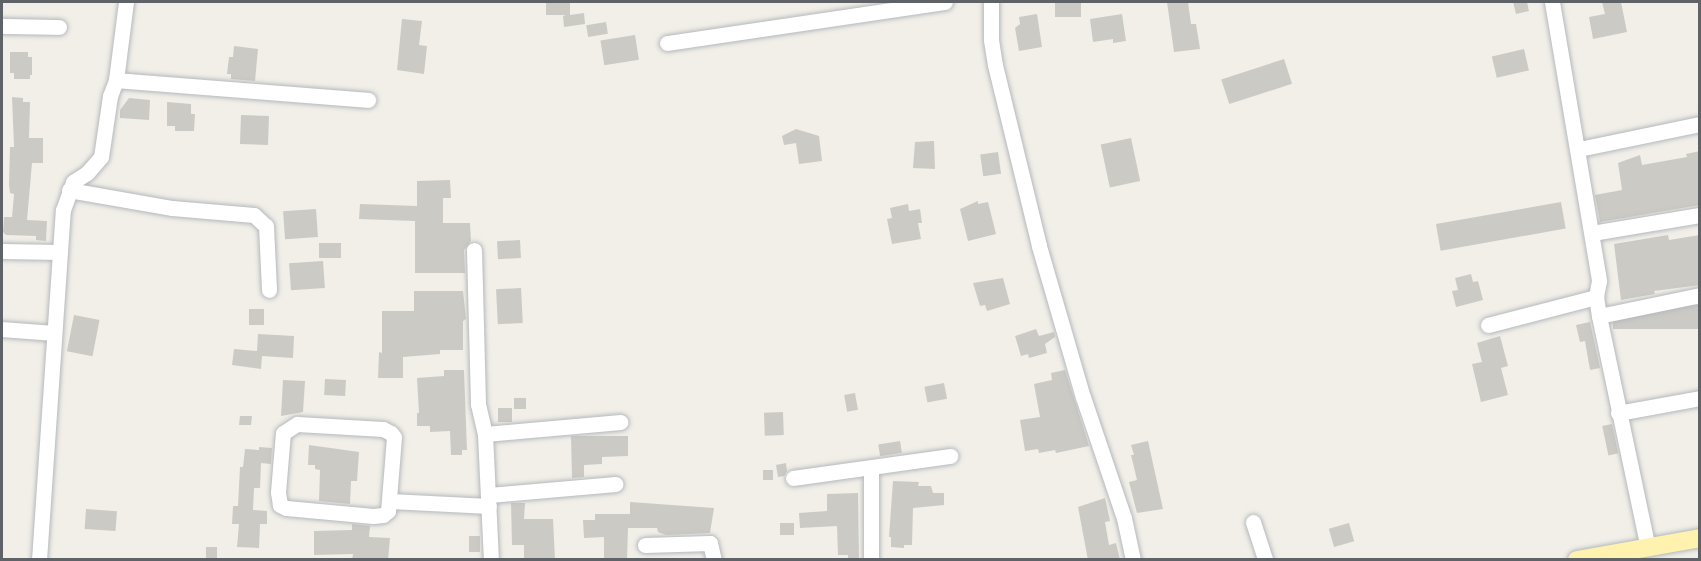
<!DOCTYPE html>
<html>
<head>
<meta charset="utf-8">
<style>
  body { margin:0 }
  #map { position:relative; width:1701px; height:561px; overflow:hidden; background:#f1efe8; font-family:Lato,sans-serif }
  div>[style] { position:absolute }
  [style*='--x'] { left:calc(var(--x)*1px); top:calc(var(--y)*1px); width:calc(var(--w)*1px); rotate:calc(var(--a)*1deg) }
  .building>* { inset:0; background:#cccac5; transform-origin:0 0 }
  .roads { filter:drop-shadow(0 0 2px #b5b8bc) drop-shadow(0 0 2px #b5b8bc) }
  .minor>* { height:15px; margin:-7.5px; padding:0 7.5px; transform-origin:7.5px; border-radius:7.5px; background:#fff }
  .major>* { height:18px; margin:-9px; padding:0 9px; transform-origin:9px; border-radius:9px; background:#fff2af }
  span { translate:-50% -50%; white-space:nowrap; text-align:center; line-height:1.15; -webkit-text-stroke:5px #fff; paint-order:stroke }
  .frame { position:absolute; inset:0; border:3px solid #5f6368; pointer-events:none }
</style>
</head>
<body>
<div id="map">
  <div class="building">
    <i style="clip-path:polygon(546px 2px,570px 2px,570px 15px,584px 13px,585px 24px,564px 27px,563px 16px,566px 15px,546px 15px)"></i>
    <i style="left:1055px;top:2px;width:26px;height:15px"></i>
    <i style="clip-path:polygon(1167px 2px,1188px 2px,1191px 24px,1196px 24px,1200px 49px,1174px 52px)"></i>
    <i style="clip-path:polygon(1513px 2px,1527px 2px,1529px 11px,1516px 14px)"></i>
    <i style="clip-path:polygon(1602px 2px,1621px 2px,1627px 32px,1593px 39px,1589px 17px,1605px 14px)"></i>
    <i style="clip-path:polygon(1037px 14px,1042px 47px,1019px 51px,1015px 28px,1020px 24px,1019px 17px)"></i>
    <i style="clip-path:polygon(1122px 14px,1126px 41px,1113px 43px,1113px 39px,1093px 42px,1090px 19px)"></i>
    <i style="clip-path:polygon(402px 19px,422px 21px,419px 45px,427px 46px,424px 74px,397px 70px)"></i>
    <i style="left:606px;top:22px;width:12px;height:20px;rotate:81deg"></i>
    <i style="left:635px;top:35px;width:25px;height:35px;rotate:81deg"></i>
    <i style="clip-path:polygon(234px 46px,258px 49px,255px 81px,231px 79px,231px 74px,227px 74px,229px 57px,233px 57px)"></i>
    <i style="left:1524px;top:49px;width:22px;height:33px;rotate:77deg"></i>
    <i style="clip-path:polygon(10px 52px,28px 52px,28px 57px,32px 57px,32px 75px,30px 75px,30px 79px,14px 79px,14px 73px,10px 73px)"></i>
    <i style="left:1284px;top:59px;width:26px;height:66px;rotate:72deg"></i>
    <i style="clip-path:polygon(12px 97px,23px 98px,23px 102px,30px 102px,29px 138px,43px 138px,43px 163px,32px 163px,27px 220px,47px 221px,46px 241px,36px 240px,36px 236px,6px 235px,3px 232px,4px 217px,12px 217px,14px 194px,10px 193px,9px 185px,10px 147px,14px 147px)"></i>
    <i style="clip-path:polygon(129px 98px,150px 100px,149px 120px,120px 118px,120px 110px)"></i>
    <i style="clip-path:polygon(167px 102px,191px 104px,191px 114px,195px 114px,194px 131px,175px 131px,175px 126px,167px 126px)"></i>
    <i style="left:241px;top:115px;width:28px;height:29px;rotate:2deg"></i>
    <i style="clip-path:polygon(796px 129px,819px 136px,822px 161px,799px 164px,796px 143px,784px 145px,782px 136px)"></i>
    <i style="left:1131px;top:138px;width:44px;height:31px;rotate:78deg"></i>
    <i style="clip-path:polygon(934px 141px,935px 169px,913px 168px,915px 142px)"></i>
    <i style="clip-path:polygon(1700px 151px,1700px 205px,1600px 222px,1595px 195px,1622px 190px,1618px 163px,1640px 155px,1642px 165px,1687px 157px,1686px 154px)"></i>
    <i style="left:998px;top:152px;width:22px;height:18px;rotate:82deg"></i>
    <i style="clip-path:polygon(450px 180px,451px 198px,443px 198px,443px 223px,470px 223px,471px 241px,464px 250px,465px 273px,415px 273px,415px 221px,359px 219px,360px 204px,417px 206px,417px 181px)"></i>
    <i style="clip-path:polygon(978px 201px,978px 204px,988px 202px,996px 234px,968px 241px,960px 209px)"></i>
    <i style="left:1561px;top:202px;width:27px;height:127px;rotate:80deg"></i>
    <i style="clip-path:polygon(908px 204px,909px 211px,920px 209px,922px 223px,918px 223px,921px 239px,892px 244px,887px 219px,892px 218px,890px 208px)"></i>
    <i style="left:316px;top:209px;width:28px;height:33px;rotate:86deg"></i>
    <i style="clip-path:polygon(1668px 235px,1669px 240px,1700px 235px,1700px 285px,1654px 291px,1655px 294px,1621px 300px,1614px 244px)"></i>
    <i style="left:520px;top:240px;width:18px;height:23px;rotate:87deg"></i>
    <i style="left:341px;top:243px;width:15px;height:22px;rotate:90deg"></i>
    <i style="left:323px;top:261px;width:27px;height:34px;rotate:86deg"></i>
    <i style="clip-path:polygon(1471px 274px,1473px 282px,1478px 281px,1483px 300px,1456px 307px,1452px 291px,1458px 290px,1455px 278px)"></i>
    <i style="clip-path:polygon(1003px 278px,1010px 304px,987px 311px,985px 305px,980px 306px,973px 283px)"></i>
    <i style="left:521px;top:288px;width:35px;height:25px;rotate:87deg"></i>
    <i style="clip-path:polygon(414px 291px,463px 291px,466px 319px,463px 321px,463px 350px,440px 350px,440px 354px,403px 357px,403px 378px,378px 378px,379px 352px,382px 353px,382px 311px,414px 311px)"></i>
    <i style="left:1700px;top:305px;width:24px;height:87px;rotate:90deg"></i>
    <i style="left:249px;top:309px;width:15px;height:16px"></i>
    <i style="left:74px;top:315px;width:26px;height:37px;rotate:11deg"></i>
    <i style="clip-path:polygon(1590px 322px,1600px 368px,1590px 370px,1585px 341px,1580px 342px,1576px 325px)"></i>
    <i style="clip-path:polygon(1036px 329px,1039px 336px,1054px 332px,1055px 337px,1045px 344px,1047px 353px,1029px 358px,1028px 354px,1021px 356px,1015px 336px)"></i>
    <i style="clip-path:polygon(258px 334px,294px 336px,293px 358px,262px 356px,261px 369px,232px 365px,234px 349px,257px 351px)"></i>
    <i style="clip-path:polygon(1500px 336px,1508px 366px,1501px 368px,1508px 395px,1481px 402px,1472px 364px,1482px 362px,1477px 343px)"></i>
    <i style="clip-path:polygon(444px 370px,464px 370px,467px 450px,462px 450px,462px 455px,451px 455px,450px 431px,430px 432px,430px 426px,417px 426px,417px 413px,419px 413px,417px 378px,444px 376px)"></i>
    <i style="clip-path:polygon(1065px 370px,1089px 446px,1056px 453px,1055px 450px,1039px 453px,1038px 449px,1025px 451px,1020px 420px,1040px 417px,1034px 384px,1052px 380px,1051px 373px)"></i>
    <i style="left:325px;top:379px;width:21px;height:16px;rotate:3deg"></i>
    <i style="clip-path:polygon(283px 380px,305px 381px,303px 412px,281px 416px)"></i>
    <i style="left:944px;top:383px;width:16px;height:20px;rotate:79deg"></i>
    <i style="left:855px;top:393px;width:17px;height:11px;rotate:80deg"></i>
    <i style="left:514px;top:398px;width:12px;height:11px"></i>
    <i style="left:512px;top:408px;width:14px;height:14px;rotate:90deg"></i>
    <i style="left:783px;top:412px;width:23px;height:19px;rotate:88deg"></i>
    <i style="clip-path:polygon(240px 416px,252px 416px,251px 425px,239px 425px)"></i>
    <i style="left:1612px;top:424px;width:30px;height:10px;rotate:78deg"></i>
    <i style="clip-path:polygon(571px 436px,628px 436px,628px 456px,602px 457px,602px 464px,584px 465px,584px 477px,572px 478px)"></i>
    <i style="left:900px;top:441px;width:12px;height:22px;rotate:81deg"></i>
    <i style="clip-path:polygon(1148px 441px,1163px 509px,1137px 513px,1129px 482px,1137px 480px,1131px 455px,1134px 455px,1131px 445px)"></i>
    <i style="clip-path:polygon(309px 445px,359px 452px,357px 481px,351px 481px,350px 504px,319px 501px,320px 470px,315px 469px,315px 465px,308px 465px)"></i>
    <i style="clip-path:polygon(259px 447px,272px 448px,271px 464px,261px 463px,260px 488px,254px 488px,253px 510px,267px 511px,267px 524px,260px 524px,259px 548px,237px 547px,239px 524px,232px 524px,233px 506px,238px 506px,240px 467px,243px 467px,245px 449px,259px 450px)"></i>
    <i style="clip-path:polygon(786px 463px,787px 471px,784px 476px,778px 477px,776px 465px)"></i>
    <i style="left:763px;top:470px;width:10px;height:10px"></i>
    <i style="clip-path:polygon(893px 481px,919px 482px,918px 486px,931px 486px,933px 493px,944px 493px,944px 505px,913px 508px,912px 545px,904px 545px,904px 548px,891px 547px,891px 537px,889px 537px)"></i>
    <i style="clip-path:polygon(858px 493px,859px 560px,848px 560px,848px 555px,838px 555px,837px 526px,800px 528px,799px 513px,827px 511px,827px 494px)"></i>
    <i style="clip-path:polygon(1105px 498px,1110px 521px,1105px 522px,1109px 545px,1116px 543px,1120px 560px,1088px 560px,1078px 507px)"></i>
    <i style="clip-path:polygon(630px 502px,714px 508px,710px 533px,666px 535px,658px 532px,657px 528px,628px 528px,627px 560px,604px 560px,604px 537px,584px 538px,583px 520px,595px 520px,595px 514px,630px 514px)"></i>
    <i style="clip-path:polygon(511px 503px,525px 503px,524px 519px,553px 519px,555px 560px,524px 560px,524px 545px,512px 545px)"></i>
    <i style="left:86px;top:509px;width:31px;height:20px;rotate:4deg"></i>
    <i style="left:780px;top:523px;width:14px;height:12px"></i>
    <i style="left:1349px;top:523px;width:19px;height:21px;rotate:74deg"></i>
    <i style="clip-path:polygon(352px 524px,370px 526px,369px 537px,390px 538px,388px 560px,352px 560px,353px 554px,314px 555px,314px 531px,352px 530px)"></i>
    <i style="left:469px;top:536px;width:11px;height:16px"></i>
    <i style="left:206px;top:547px;width:11px;height:13px"></i>
  </div>
  <div class="roads">
    <div class="minor">
      <i style="--x:991;--y:2;--w:38;--a:90"></i>
      <i style="--x:991;--y:40;--w:25;--a:81"></i>
      <i style="--x:995;--y:65;--w:186;--a:76.3"></i>
      <i style="--x:1039;--y:246;--w:157;--a:73.8"></i>
      <i style="--x:1083;--y:397;--w:128;--a:71.3"></i>
      <i style="--x:1124;--y:518;--w:43;--a:77.9"></i>
      <i style="--x:1552;--y:2;--w:283;--a:80.4"></i>
      <i style="--x:1599;--y:281;--w:16;--a:101"></i>
      <i style="--x:1596;--y:297;--w:19;--a:81"></i>
      <i style="--x:1599;--y:316;--w:237;--a:78.1"></i>
      <i style="--x:2;--y:26;--w:57;--a:1"></i>
      <i style="--x:667;--y:43;--w:281;--a:-8.4"></i>
      <i style="--x:116;--y:80;--w:253;--a:4.5"></i>
      <i style="--x:1579;--y:149;--w:124;--a:-11.7"></i>
      <i style="--x:69;--y:190;--w:105;--a:9.9"></i>
      <i style="--x:172;--y:208;--w:82;--a:4.9"></i>
      <i style="--x:254;--y:215;--w:16;--a:43"></i>
      <i style="--x:266;--y:226;--w:64;--a:87.3"></i>
      <i style="--x:1592;--y:233;--w:109;--a:-9.5"></i>
      <i style="--x:474;--y:250;--w:154;--a:88.5"></i>
      <i style="--x:478;--y:404;--w:31;--a:77"></i>
      <i style="--x:485;--y:434;--w:126;--a:87.3"></i>
      <i style="--x:2;--y:251;--w:58;--a:1"></i>
      <i style="--x:1599;--y:316;--w:103;--a:-11.7"></i>
      <i style="--x:1488;--y:325;--w:112;--a:-14.5"></i>
      <i style="--x:2;--y:329;--w:52;--a:4.4"></i>
      <i style="--x:1618;--y:413;--w:83;--a:-10.4"></i>
      <i style="--x:297;--y:424;--w:86;--a:3.3"></i>
      <i style="--x:383;--y:429;--w:9;--a:27"></i>
      <i style="--x:391;--y:433;--w:5;--a:53"></i>
      <i style="--x:394;--y:437;--w:74;--a:94.6"></i>
      <i style="--x:388;--y:511;--w:6;--a:141"></i>
      <i style="--x:383;--y:515;--w:10;--a:174"></i>
      <i style="--x:373;--y:516;--w:87;--a:-174.7"></i>
      <i style="--x:286;--y:508;--w:7;--a:-153"></i>
      <i style="--x:280;--y:505;--w:13;--a:-99"></i>
      <i style="--x:278;--y:492;--w:59;--a:-85.2"></i>
      <i style="--x:283;--y:433;--w:17;--a:-33"></i>
      <i style="--x:485;--y:434;--w:136;--a:-5.1"></i>
      <i style="--x:871;--y:468;--w:92;--a:90"></i>
      <i style="--x:793;--y:478;--w:159;--a:-8"></i>
      <i style="--x:489;--y:495;--w:127;--a:-5"></i>
      <i style="--x:390;--y:501;--w:99;--a:2.9"></i>
      <i style="--x:1253;--y:522;--w:40;--a:72"></i>
      <i style="--x:645;--y:545;--w:65;--a:-1.8"></i>
      <i style="--x:710;--y:543;--w:17;--a:77"></i>
      <i style="--x:39;--y:560;--w:351;--a:-86.1"></i>
      <i style="--x:63;--y:210;--w:30;--a:-70"></i>
      <i style="--x:73;--y:182;--w:17;--a:-33"></i>
      <i style="--x:87;--y:173;--w:21;--a:-49"></i>
      <i style="--x:101;--y:157;--w:62;--a:-81.6"></i>
      <i style="--x:110;--y:96;--w:17;--a:-69"></i>
      <i style="--x:116;--y:80;--w:79;--a:-82.7"></i>
    </div>
    <div class="major">
      <i style="--x:1577;--y:560;--w:125;--a:-10.1"></i>
    </div>
  </div>
  <div class="frame"></div>
</div>
</body>
</html>
